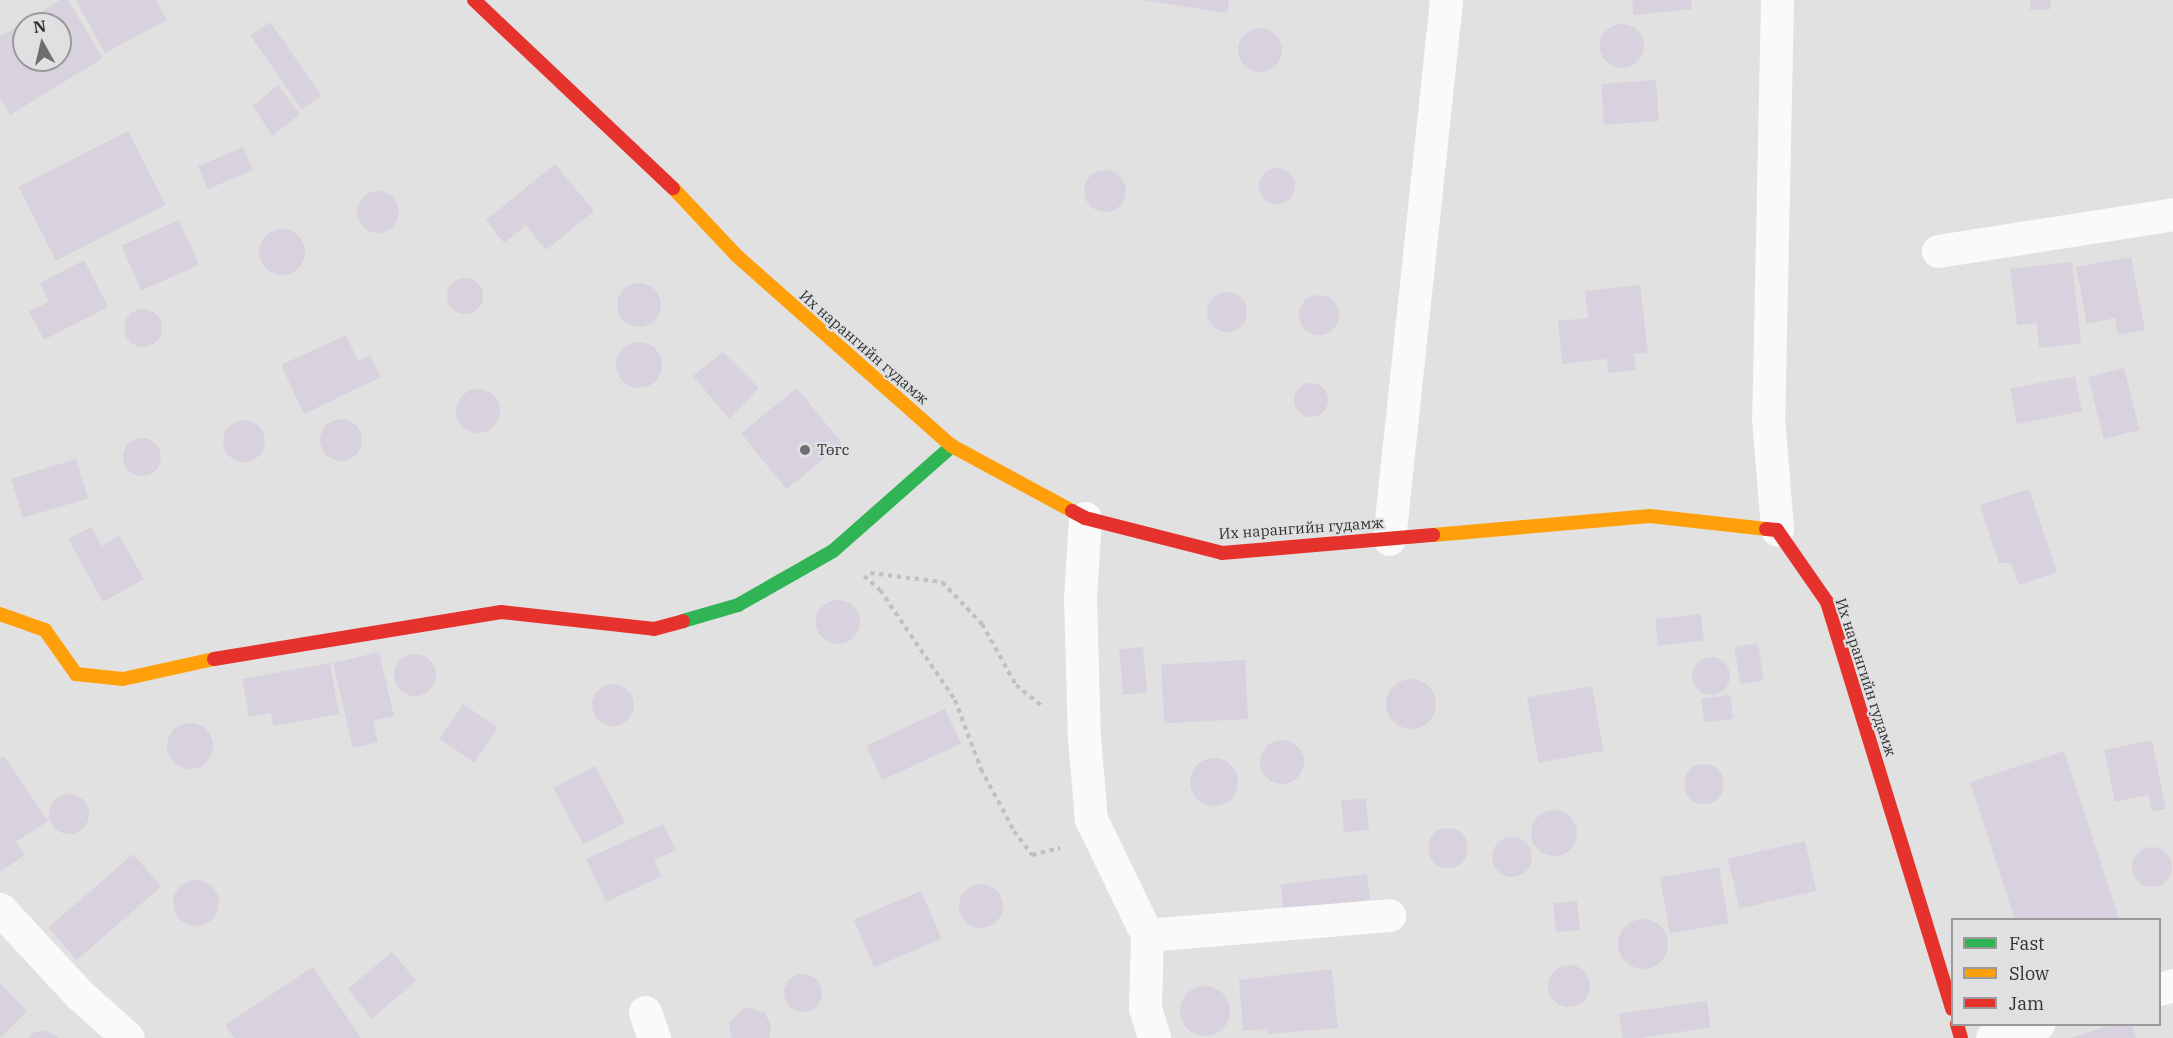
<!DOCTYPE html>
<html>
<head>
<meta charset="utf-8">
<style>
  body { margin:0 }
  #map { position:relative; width:2173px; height:1038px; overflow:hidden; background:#e1e1e1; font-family:"IBM Plex Serif",serif }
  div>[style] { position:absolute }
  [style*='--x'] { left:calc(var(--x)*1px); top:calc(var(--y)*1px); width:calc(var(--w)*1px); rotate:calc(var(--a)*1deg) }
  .building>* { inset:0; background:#d7d2de; transform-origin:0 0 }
  .round { border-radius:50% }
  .path>* { height:4px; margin-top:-2px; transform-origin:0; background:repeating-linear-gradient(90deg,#bfc0c0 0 4.5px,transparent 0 9px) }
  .street>* { height:33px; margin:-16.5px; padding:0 16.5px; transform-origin:16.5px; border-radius:16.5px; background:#fafafa }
  .fast>* { height:14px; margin:-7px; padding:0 7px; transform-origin:7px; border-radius:7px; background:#30b455 }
  .slow>* { height:14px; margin:-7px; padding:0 7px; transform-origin:7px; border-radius:7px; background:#ff9f0a }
  .jam>* { height:14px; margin:-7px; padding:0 7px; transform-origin:7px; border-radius:7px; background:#e5322d }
  .dots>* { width:16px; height:16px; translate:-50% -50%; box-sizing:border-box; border:3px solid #e0e0e2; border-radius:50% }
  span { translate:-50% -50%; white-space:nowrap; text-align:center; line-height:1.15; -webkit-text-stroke:4.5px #e0e0e2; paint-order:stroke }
  .street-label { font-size:15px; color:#303131 }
  .poi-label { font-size:15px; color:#303131 }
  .left { translate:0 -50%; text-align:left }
  .legend { position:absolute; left:1951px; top:918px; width:210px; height:108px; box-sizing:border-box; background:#e0e0e2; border:2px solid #9a9a9b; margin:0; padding:8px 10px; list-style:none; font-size:18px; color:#303131 }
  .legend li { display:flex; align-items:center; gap:12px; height:30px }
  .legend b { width:30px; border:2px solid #9a9a9b }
  .north { position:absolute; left:12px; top:12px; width:60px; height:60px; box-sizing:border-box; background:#e0e0e2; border:2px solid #9a9a9b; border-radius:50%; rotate:352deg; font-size:16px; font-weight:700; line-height:24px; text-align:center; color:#303131 }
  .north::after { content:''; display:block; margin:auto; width:21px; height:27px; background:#6e6f6f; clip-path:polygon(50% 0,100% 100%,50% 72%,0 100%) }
</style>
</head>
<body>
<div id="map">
  <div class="building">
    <i style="clip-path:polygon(evenodd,60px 0,68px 0,103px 58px,10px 115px,0 98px,0 37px,60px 0,24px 24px,60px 24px,60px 60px,24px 60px,24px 24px)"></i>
    <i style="clip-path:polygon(76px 0,156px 0,167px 20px,105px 53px)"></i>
    <i style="clip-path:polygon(1142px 0,1229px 0,1227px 13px)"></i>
    <i style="clip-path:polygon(1632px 0,1691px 0,1692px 9px,1634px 15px)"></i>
    <i style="clip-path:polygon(2030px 0,2050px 0,2051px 9px,2030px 10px)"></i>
    <i style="left:270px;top:22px;width:90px;height:24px;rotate:55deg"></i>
    <i class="round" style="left:1600px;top:24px;width:44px;height:44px"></i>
    <i class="round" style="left:1238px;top:28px;width:44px;height:44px"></i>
    <i style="left:1656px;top:80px;width:41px;height:55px;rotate:86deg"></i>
    <i style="clip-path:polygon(278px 85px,300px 114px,272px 136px,253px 106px)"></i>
    <i style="left:128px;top:131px;width:83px;height:123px;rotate:63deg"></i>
    <i style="left:243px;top:147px;width:25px;height:49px;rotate:67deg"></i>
    <i style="clip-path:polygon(555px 164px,594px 211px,546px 250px,526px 225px,504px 243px,486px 220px)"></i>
    <i class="round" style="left:1259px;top:168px;width:36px;height:36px"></i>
    <i class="round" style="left:1084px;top:170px;width:42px;height:42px"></i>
    <i class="round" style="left:357px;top:191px;width:42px;height:42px"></i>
    <i style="left:179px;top:220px;width:49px;height:63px;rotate:66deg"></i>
    <i class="round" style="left:259px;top:229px;width:46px;height:46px"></i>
    <i style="clip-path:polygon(2131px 257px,2145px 330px,2118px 335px,2115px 318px,2087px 324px,2076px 267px)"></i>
    <i style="clip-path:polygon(84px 260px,108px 307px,44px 340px,29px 311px,49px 302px,40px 283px)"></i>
    <i style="clip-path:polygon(2072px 262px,2081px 343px,2039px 348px,2037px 323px,2017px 325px,2010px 269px)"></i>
    <i class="round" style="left:447px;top:278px;width:36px;height:36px"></i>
    <i class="round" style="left:617px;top:283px;width:44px;height:44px"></i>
    <i style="clip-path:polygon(1640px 285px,1648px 353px,1634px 354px,1636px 370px,1608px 373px,1607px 359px,1562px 364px,1558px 321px,1588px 318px,1585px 291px)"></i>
    <i class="round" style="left:1207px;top:292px;width:40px;height:40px"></i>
    <i class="round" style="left:1299px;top:295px;width:40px;height:40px"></i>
    <i class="round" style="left:124px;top:309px;width:38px;height:38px"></i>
    <i style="clip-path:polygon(346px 335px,358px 361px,370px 355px,381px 377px,304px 414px,281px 365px)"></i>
    <i class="round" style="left:616px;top:342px;width:46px;height:46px"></i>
    <i style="clip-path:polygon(723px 352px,759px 388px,729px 419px,693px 376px)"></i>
    <i style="left:2124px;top:368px;width:64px;height:37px;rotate:76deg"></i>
    <i style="left:2075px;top:376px;width:36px;height:66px;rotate:79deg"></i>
    <i class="round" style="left:1294px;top:383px;width:34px;height:34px"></i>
    <i style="left:797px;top:388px;width:72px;height:72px;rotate:51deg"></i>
    <i class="round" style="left:456px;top:389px;width:44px;height:44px"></i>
    <i class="round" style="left:320px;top:419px;width:42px;height:42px"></i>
    <i class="round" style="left:223px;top:420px;width:42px;height:42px"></i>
    <i class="round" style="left:123px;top:438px;width:38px;height:38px"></i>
    <i style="left:76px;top:459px;width:41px;height:68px;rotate:73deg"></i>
    <i style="clip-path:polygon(2029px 489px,2057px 572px,2019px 585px,2011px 563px,1999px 563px,1980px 505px)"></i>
    <i style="clip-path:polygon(91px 527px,102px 546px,119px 535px,144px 579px,103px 602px,68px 539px)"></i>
    <i class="round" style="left:816px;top:600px;width:44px;height:44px"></i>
    <i style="left:1701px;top:614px;width:27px;height:46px;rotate:84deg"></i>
    <i style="left:1758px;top:643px;width:38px;height:24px;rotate:81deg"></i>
    <i style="left:1143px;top:647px;width:46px;height:24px;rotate:85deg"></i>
    <i style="clip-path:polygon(379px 652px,394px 716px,373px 721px,378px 742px,353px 748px,333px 663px)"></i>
    <i class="round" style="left:394px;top:654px;width:42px;height:42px"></i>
    <i class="round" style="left:1692px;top:657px;width:38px;height:38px"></i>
    <i style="left:1245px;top:660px;width:59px;height:84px;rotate:87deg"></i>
    <i style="clip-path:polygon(330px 663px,339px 714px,273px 726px,271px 713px,249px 717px,242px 679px)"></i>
    <i class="round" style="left:1386px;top:679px;width:50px;height:50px"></i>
    <i class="round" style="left:592px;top:684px;width:42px;height:42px"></i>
    <i style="left:1592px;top:686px;width:66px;height:66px;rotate:80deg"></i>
    <i style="left:1730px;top:695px;width:24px;height:29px;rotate:83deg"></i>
    <i style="left:463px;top:704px;width:42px;height:42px;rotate:34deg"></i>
    <i style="left:945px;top:709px;width:38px;height:87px;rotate:65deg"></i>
    <i class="round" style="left:167px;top:723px;width:46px;height:46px"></i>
    <i style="clip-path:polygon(2152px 740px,2166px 809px,2152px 812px,2148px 795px,2115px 802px,2104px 750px)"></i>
    <i class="round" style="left:1260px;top:740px;width:44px;height:44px"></i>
    <i style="clip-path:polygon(2064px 751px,2119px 918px,2015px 920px,1970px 782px)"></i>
    <i style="clip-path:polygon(4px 756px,48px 821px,16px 842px,25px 855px,0 872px,0 759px)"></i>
    <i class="round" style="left:1190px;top:758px;width:48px;height:48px"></i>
    <i class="round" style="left:1684px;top:764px;width:40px;height:40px"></i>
    <i style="left:595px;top:766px;width:64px;height:47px;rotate:62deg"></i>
    <i class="round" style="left:49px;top:794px;width:40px;height:40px"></i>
    <i style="left:1366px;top:798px;width:32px;height:25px;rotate:85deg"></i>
    <i class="round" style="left:1531px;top:810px;width:46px;height:46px"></i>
    <i style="clip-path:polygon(663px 824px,676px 850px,654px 860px,662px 876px,606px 902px,586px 859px)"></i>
    <i class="round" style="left:1428px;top:828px;width:40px;height:40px"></i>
    <i class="round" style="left:1492px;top:837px;width:40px;height:40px"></i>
    <i style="left:1805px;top:841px;width:51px;height:79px;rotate:77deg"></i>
    <i class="round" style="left:2132px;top:847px;width:40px;height:40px"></i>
    <i style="left:133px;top:854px;width:43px;height:112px;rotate:49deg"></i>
    <i style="left:1719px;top:867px;width:57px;height:60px;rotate:80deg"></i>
    <i style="left:1367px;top:874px;width:26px;height:87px;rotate:83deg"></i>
    <i class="round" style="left:173px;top:880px;width:46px;height:46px"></i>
    <i class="round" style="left:959px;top:884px;width:44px;height:44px"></i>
    <i style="left:921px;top:891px;width:52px;height:73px;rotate:67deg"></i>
    <i style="left:1577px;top:901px;width:29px;height:24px;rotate:84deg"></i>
    <i class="round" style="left:1618px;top:919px;width:50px;height:50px"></i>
    <i style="left:392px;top:952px;width:38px;height:58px;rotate:50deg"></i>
    <i class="round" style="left:1548px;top:965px;width:42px;height:42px"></i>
    <i style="clip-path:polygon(313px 967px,361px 1038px,234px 1038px,225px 1025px)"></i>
    <i style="clip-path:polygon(1332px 969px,1338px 1028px,1268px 1034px,1267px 1029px,1243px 1031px,1239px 980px)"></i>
    <i class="round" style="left:784px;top:974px;width:38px;height:38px"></i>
    <i style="clip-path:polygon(0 983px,27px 1011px,0 1038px)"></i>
    <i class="round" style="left:1180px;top:986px;width:50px;height:50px"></i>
    <i style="left:1707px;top:1001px;width:27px;height:89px;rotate:82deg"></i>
    <i style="clip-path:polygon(745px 1007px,765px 1013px,771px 1026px,769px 1038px,731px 1038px,729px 1022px)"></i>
    <i style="clip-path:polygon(2114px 1024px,2132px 1024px,2136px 1038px,2071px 1038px)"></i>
    <i style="clip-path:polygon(44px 1030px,59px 1038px,28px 1038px,33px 1033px)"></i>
  </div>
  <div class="path">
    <i style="--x:870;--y:573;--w:73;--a:7.1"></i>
    <i style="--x:942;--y:582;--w:58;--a:46.4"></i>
    <i style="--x:982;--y:624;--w:70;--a:60.9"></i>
    <i style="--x:1016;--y:685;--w:32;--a:39"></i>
    <i style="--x:864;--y:576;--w:21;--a:41"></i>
    <i style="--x:880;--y:590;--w:133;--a:55.7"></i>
    <i style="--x:955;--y:700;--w:74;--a:69.4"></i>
    <i style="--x:981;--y:769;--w:70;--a:62"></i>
    <i style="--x:1014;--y:831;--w:30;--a:53"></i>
    <i style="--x:1032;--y:855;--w:29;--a:-14"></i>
  </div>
  <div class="street">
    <i style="--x:1777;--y:0;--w:417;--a:91.2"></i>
    <i style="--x:1768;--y:417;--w:113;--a:85.4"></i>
    <i style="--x:1938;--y:251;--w:238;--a:-8.9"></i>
    <i style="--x:1085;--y:518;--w:79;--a:93.6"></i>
    <i style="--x:1080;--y:597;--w:141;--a:88.4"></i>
    <i style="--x:1084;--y:738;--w:81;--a:85.1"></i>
    <i style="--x:1091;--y:819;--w:129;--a:64.2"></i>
    <i style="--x:1147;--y:935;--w:73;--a:91.6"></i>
    <i style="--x:1145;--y:1008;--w:31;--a:73"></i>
    <i style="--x:1389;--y:539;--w:542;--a:-83.96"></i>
    <i style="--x:0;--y:909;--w:117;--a:47.1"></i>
    <i style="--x:80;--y:995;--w:64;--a:41.9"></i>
    <i style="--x:1147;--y:935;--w:243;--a:-4.7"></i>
    <i style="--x:2160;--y:989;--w:14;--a:-17"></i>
    <i style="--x:645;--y:1012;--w:28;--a:71"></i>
    <i style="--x:1992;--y:1038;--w:48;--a:-16.9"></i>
  </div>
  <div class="fast">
    <i style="--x:683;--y:621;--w:57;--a:-16.2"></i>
    <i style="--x:738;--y:605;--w:109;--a:-29.6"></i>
    <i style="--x:833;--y:551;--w:159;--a:-41.4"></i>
  </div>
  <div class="slow">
    <i style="--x:673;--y:188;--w:93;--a:46.7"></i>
    <i style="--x:737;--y:256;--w:287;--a:41.5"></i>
    <i style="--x:952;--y:446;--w:136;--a:28.4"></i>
    <i style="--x:1433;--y:535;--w:218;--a:-5"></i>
    <i style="--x:1650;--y:516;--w:117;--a:6.4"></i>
    <i style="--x:0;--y:614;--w:48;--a:19.6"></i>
    <i style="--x:45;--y:630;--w:54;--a:54.8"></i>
    <i style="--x:76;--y:674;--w:47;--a:6.1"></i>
    <i style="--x:123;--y:679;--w:93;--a:-12.4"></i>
  </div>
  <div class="jam">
    <i style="--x:474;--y:0;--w:274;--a:43.4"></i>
    <i style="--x:1072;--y:511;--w:15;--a:28"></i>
    <i style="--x:1085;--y:518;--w:141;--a:14.3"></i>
    <i style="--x:1222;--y:553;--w:212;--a:-4.9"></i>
    <i style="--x:1766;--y:529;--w:11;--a:5"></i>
    <i style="--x:1777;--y:530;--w:88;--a:55.2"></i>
    <i style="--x:1827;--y:602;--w:426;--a:72.9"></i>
    <i style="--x:214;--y:659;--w:291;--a:-9.3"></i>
    <i style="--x:501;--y:612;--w:154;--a:6.3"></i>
    <i style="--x:654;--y:629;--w:30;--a:-15"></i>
    <i style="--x:1957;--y:1024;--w:15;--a:74"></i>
  </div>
  <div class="dots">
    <i style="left:805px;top:450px;background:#6e6f6f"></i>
  </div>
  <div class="street-label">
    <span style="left:864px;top:347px;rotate:41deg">Их нарангийн гудамж</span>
    <span style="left:1301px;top:528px;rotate:-4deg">Их нарангийн гудамж</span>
    <span style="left:1866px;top:677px;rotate:72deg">Их нарангийн гудамж</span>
  </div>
  <div class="poi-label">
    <span class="left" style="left:817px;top:450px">Төгс</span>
  </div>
  <ul class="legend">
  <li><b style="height:8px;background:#30b455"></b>Fast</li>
  <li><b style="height:8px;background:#ff9f0a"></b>Slow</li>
  <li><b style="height:8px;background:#e5322d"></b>Jam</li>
  </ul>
  <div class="north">N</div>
</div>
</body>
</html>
